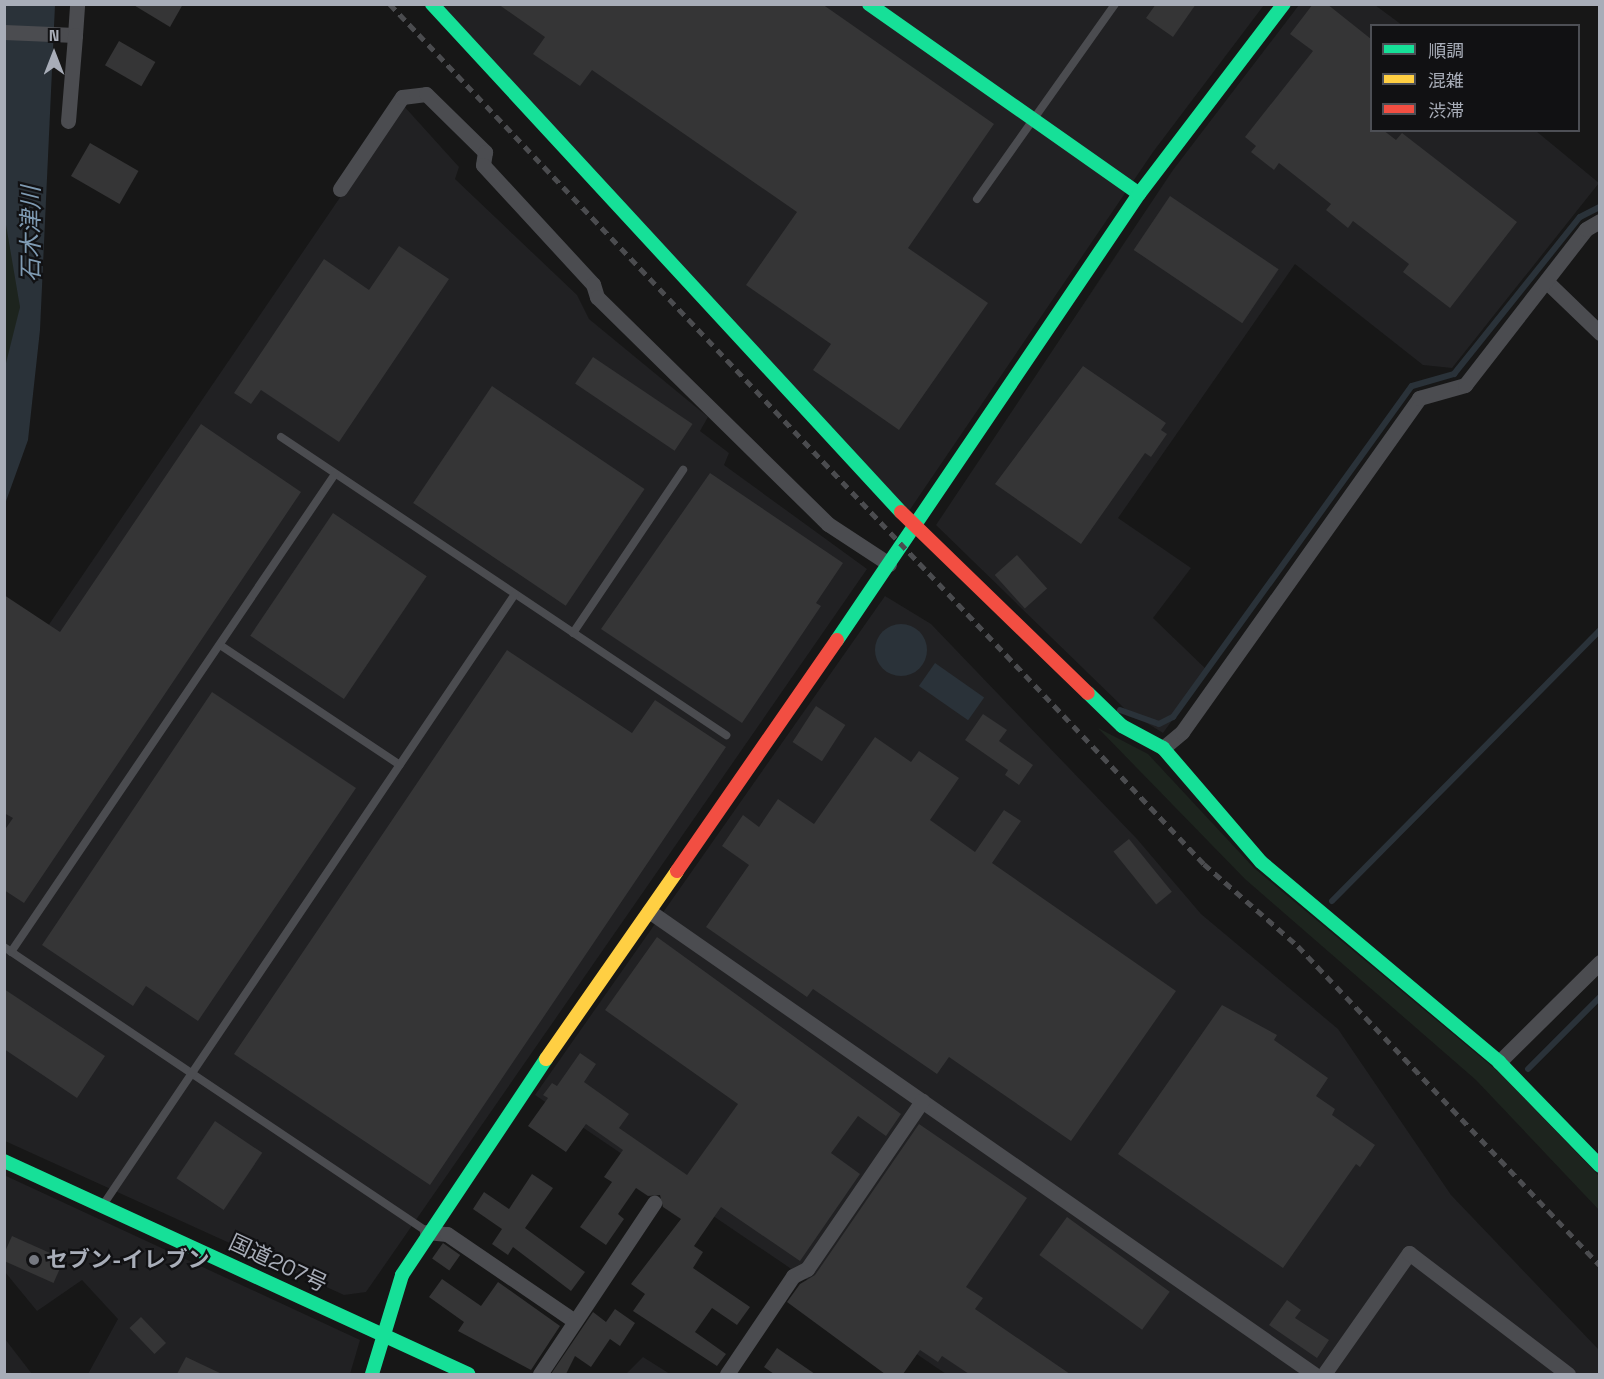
<!DOCTYPE html>
<html>
<head>
<meta charset="utf-8">
<style>
  body { margin:0 }
  #map { position:relative; width:1604px; height:1379px; overflow:hidden; background:#171717; font-family:"Space Grotesk","Noto Sans JP",sans-serif }
  div>[style] { position:absolute }
  [style*='--x'] { left:calc(var(--x)*1px); top:calc(var(--y)*1px); width:calc(var(--w)*1px); rotate:calc(var(--a)*1deg) }
  .built>* { inset:0; background:#212123 }
  .green>* { inset:0; background:#1d241e }
  .water>* { inset:0; background:#2a3239; transform-origin:0 0 }
  .round { border-radius:50% }
  .stream>* { height:6px; margin:-3px; padding:0 3px; transform-origin:3px; border-radius:3px; background:#2a3239 }
  .building>* { inset:0; background:#353536; transform-origin:0 0 }
  .lane>* { height:8px; margin:-4px; padding:0 4px; transform-origin:4px; border-radius:4px; background:#4b4c50 }
  .street>* { height:15px; margin:-7.5px; padding:0 7.5px; transform-origin:7.5px; border-radius:7.5px; background:#4b4c50 }
  .fast>* { height:14px; margin:-7px; padding:0 7px; transform-origin:7px; border-radius:7px; background:#16e098 }
  .slow>* { height:14px; margin:-7px; padding:0 7px; transform-origin:7px; border-radius:7px; background:#ffcf43 }
  .jam>* { height:14px; margin:-7px; padding:0 7px; transform-origin:7px; border-radius:7px; background:#f24e42 }
  .rail>* { height:4.5px; margin-top:-2.25px; transform-origin:0; background:repeating-linear-gradient(90deg,#4b4c4f 0 8px,transparent 0 14px) }
  .dots>* { width:16px; height:16px; translate:-50% -50%; box-sizing:border-box; border:3px solid #111113; border-radius:50% }
  span { translate:-50% -50%; white-space:nowrap; text-align:center; line-height:1.15; -webkit-text-stroke:4.5px #111113; paint-order:stroke }
  .poi-label { font-size:22px; color:#a8adb8; font-weight:700 }
  .left { translate:0 -50%; text-align:left }
  .street-label { font-size:22px; color:#a8adb8 }
  .water-label { font-size:24px; color:#7f9bb3; font-style:italic }
  .frame { position:absolute; inset:0; border:6px solid #a8adb8; pointer-events:none }
  .legend { position:absolute; left:1370px; top:24px; width:210px; height:108px; box-sizing:border-box; background:#111113; border:2px solid #4d4f55; margin:0; padding:8px 10px; list-style:none; font-size:18px; color:#a8adb8 }
  .legend li { display:flex; align-items:center; gap:12px; height:30px }
  .legend b { width:30px; border:2px solid #4d4f55 }
  .north { position:absolute; left:24px; top:24px; width:60px; height:60px; -webkit-text-stroke:4px #111113; paint-order:stroke; rotate:0deg; font-size:16px; font-weight:700; line-height:24px; text-align:center; color:#a8adb8 }
  .north::after { content:''; display:block; margin:auto; width:21px; height:27px; background:#a8adb8; clip-path:polygon(50% 0,100% 100%,50% 72%,0 100%) }
</style>
</head>
<body>
<div id="map">
  <div class="built">
    <i style="clip-path:polygon(441px 5px,1264px 5px,1153px 152px,909px 511px)"></i>
    <i style="clip-path:polygon(1299px 5px,1375px 5px,1402px 25px,1372px 26px,1372px 130px,1536px 131px,1599px 183px,1452px 368px,1423px 365px,1295px 264px,1118px 518px,1191px 568px,1153px 618px,1208px 671px,1163px 733px,1126px 710px,936px 525px,1173px 170px)"></i>
    <i style="clip-path:polygon(403px 105px,459px 167px,455px 179px,577px 295px,589px 319px,708px 417px,700px 431px,729px 453px,724px 465px,867px 569px,366px 1292px,344px 1295px,5px 1141px,5px 689px)"></i>
    <i style="clip-path:polygon(885px 596px,931px 624px,1137px 839px,1201px 914px,1338px 1029px,1451px 1195px,1599px 1350px,1599px 1374px,946px 1374px,535px 1095px)"></i>
    <i style="clip-path:polygon(4px 1175px,360px 1340px,350px 1374px,88px 1374px,118px 1319px,82px 1280px,37px 1311px,5px 1272px)"></i>
    <i style="clip-path:polygon(4px 1339px,5px 1339px,32px 1374px,5px 1374px)"></i>
    <i style="clip-path:polygon(643px 1357px,670px 1374px,626px 1374px)"></i>
  </div>
  <div class="green">
    <i style="clip-path:polygon(15px 4px,20px 307px,5px 402px,4px 5px)"></i>
    <i style="clip-path:polygon(1098px 728px,1148px 754px,1254px 868px,1501px 1074px,1599px 1176px,1599px 1210px,1476px 1080px,1245px 879px)"></i>
  </div>
  <div class="water">
    <i style="clip-path:polygon(5px 5px,55px 5px,40px 330px,28px 440px,5px 504px,5px 367px,20px 307px,5px 219px)"></i>
    <i class="round" style="left:875px;top:624px;width:52px;height:52px"></i>
    <i style="left:935px;top:663px;width:60px;height:28px;rotate:35deg"></i>
  </div>
  <div class="stream">
    <i style="--x:1120;--y:710;--w:41;--a:19.7"></i>
    <i style="--x:1159;--y:724;--w:16;--a:-27"></i>
    <i style="--x:1173;--y:717;--w:408;--a:-54.2"></i>
    <i style="--x:1412;--y:386;--w:44;--a:-15.9"></i>
    <i style="--x:1454;--y:374;--w:201;--a:-51.3"></i>
    <i style="--x:1580;--y:217;--w:22;--a:-27"></i>
    <i style="--x:1332;--y:901;--w:381;--a:-45.3"></i>
    <i style="--x:1528;--y:1069;--w:102;--a:-45"></i>
  </div>
  <div class="building">
    <i style="clip-path:polygon(132px 4px,183px 4px,170px 27px)"></i>
    <i style="clip-path:polygon(498px 4px,822px 4px,994px 124px,908px 248px,988px 303px,899px 430px,813px 370px,831px 344px,746px 285px,797px 212px,592px 70px,580px 86px,533px 54px,545px 37px)"></i>
    <i style="clip-path:polygon(1156px 4px,1196px 4px,1173px 37px,1146px 18px)"></i>
    <i style="clip-path:polygon(1313px 4px,1327px 4px,1371px 39px,1371px 130px,1383px 130px,1396px 140px,1402px 133px,1517px 222px,1450px 308px,1403px 272px,1409px 264px,1353px 221px,1348px 228px,1326px 210px,1331px 204px,1279px 163px,1274px 170px,1251px 152px,1256px 146px,1245px 137px,1313px 51px,1290px 34px)"></i>
    <i style="left:119px;top:41px;width:42px;height:28px;rotate:30deg"></i>
    <i style="left:90px;top:143px;width:56px;height:38px;rotate:30deg"></i>
    <i style="left:1170px;top:196px;width:131px;height:65px;rotate:34deg"></i>
    <i style="clip-path:polygon(399px 246px,449px 279px,339px 442px,261px 390px,251px 404px,234px 393px,324px 259px,369px 290px)"></i>
    <i style="left:593px;top:357px;width:120px;height:32px;rotate:34deg"></i>
    <i style="clip-path:polygon(1083px 366px,1166px 423px,1161px 430px,1167px 434px,1151px 457px,1145px 453px,1081px 544px,995px 484px)"></i>
    <i style="left:492px;top:386px;width:184px;height:141px;rotate:34deg"></i>
    <i style="clip-path:polygon(201px 424px,301px 492px,24px 903px,4px 890px,4px 831px,13px 818px,4px 813px,4px 595px,60px 632px)"></i>
    <i style="clip-path:polygon(710px 473px,843px 563px,816px 603px,821px 606px,742px 723px,601px 629px)"></i>
    <i style="left:333px;top:513px;width:113px;height:148px;rotate:34deg"></i>
    <i style="left:1017px;top:555px;width:45px;height:30px;rotate:48deg"></i>
    <i style="clip-path:polygon(507px 650px,632px 733px,655px 700px,726px 747px,430px 1185px,234px 1054px)"></i>
    <i style="clip-path:polygon(212px 692px,356px 788px,198px 1021px,146px 986px,133px 1006px,42px 945px)"></i>
    <i style="left:816px;top:706px;width:35px;height:43px;rotate:33deg"></i>
    <i style="clip-path:polygon(983px 714px,1007px 730px,999px 741px,1033px 765px,1019px 785px,1005px 775px,1008px 770px,965px 740px)"></i>
    <i style="clip-path:polygon(875px 737px,911px 762px,919px 751px,959px 778px,930px 820px,975px 852px,1004px 810px,1021px 821px,992px 863px,1176px 991px,1071px 1141px,949px 1057px,937px 1074px,813px 989px,807px 997px,706px 927px,749px 865px,722px 846px,743px 815px,759px 827px,778px 799px,814px 824px)"></i>
    <i style="left:1129px;top:839px;width:68px;height:20px;rotate:51deg"></i>
    <i style="clip-path:polygon(657px 937px,901px 1114px,886px 1136px,858px 1116px,831px 1153px,860px 1174px,800px 1261px,721px 1207px,694px 1246px,703px 1252px,693px 1268px,750px 1307px,737px 1325px,712px 1308px,695px 1332px,726px 1354px,717px 1366px,633px 1311px,645px 1294px,631px 1284px,681px 1219px,663px 1207px,660px 1195px,648px 1196px,636px 1188px,618px 1214px,624px 1219px,606px 1245px,580px 1227px,612px 1182px,604px 1177px,623px 1150px,586px 1124px,566px 1152px,528px 1126px,548px 1098px,543px 1095px,552px 1083px,557px 1086px,580px 1053px,596px 1064px,584px 1082px,629px 1114px,619px 1128px,687px 1175px,738px 1104px,605px 1010px)"></i>
    <i style="clip-path:polygon(4px 989px,105px 1056px,77px 1098px,4px 1049px)"></i>
    <i style="clip-path:polygon(1222px 1005px,1277px 1035px,1274px 1040px,1328px 1078px,1316px 1096px,1335px 1109px,1332px 1115px,1375px 1145px,1360px 1167px,1356px 1164px,1283px 1268px,1118px 1154px)"></i>
    <i style="left:215px;top:1121px;width:57px;height:69px;rotate:34deg"></i>
    <i style="clip-path:polygon(919px 1124px,1027px 1198px,966px 1287px,983px 1298px,975px 1309px,1070px 1374px,969px 1374px,942px 1356px,938px 1362px,920px 1350px,903px 1374px,885px 1374px,787px 1302px,800px 1284px,815px 1275px)"></i>
    <i style="clip-path:polygon(532px 1174px,553px 1188px,525px 1228px,585px 1272px,571px 1291px,513px 1247px,508px 1255px,492px 1244px,502px 1229px,473px 1209px,484px 1192px,509px 1209px)"></i>
    <i style="left:1067px;top:1217px;width:127px;height:47px;rotate:36deg"></i>
    <i style="left:12px;top:1236px;width:57px;height:26px;rotate:24deg"></i>
    <i style="left:443px;top:1243px;width:21px;height:19px;rotate:35deg"></i>
    <i style="clip-path:polygon(442px 1279px,481px 1306px,498px 1282px,560px 1326px,531px 1370px,458px 1331px,464px 1322px,429px 1297px)"></i>
    <i style="clip-path:polygon(1287px 1300px,1301px 1310px,1295px 1318px,1329px 1340px,1317px 1358px,1269px 1325px)"></i>
    <i style="clip-path:polygon(615px 1309px,635px 1323px,620px 1346px,610px 1339px,591px 1367px,575px 1356px,566px 1374px,551px 1374px,593px 1312px,606px 1322px)"></i>
    <i style="left:141px;top:1317px;width:36px;height:16px;rotate:46deg"></i>
    <i style="clip-path:polygon(777px 1348px,815px 1374px,774px 1374px,764px 1367px)"></i>
    <i style="clip-path:polygon(186px 1357px,222px 1374px,177px 1374px)"></i>
  </div>
  <div class="lane">
    <i style="--x:977;--y:199;--w:239;--a:-54.7"></i>
    <i style="--x:281;--y:437;--w:536;--a:33.81"></i>
    <i style="--x:573;--y:633;--w:197;--a:-56"></i>
    <i style="--x:220;--y:645;--w:216;--a:33.7"></i>
    <i style="--x:4;--y:947;--w:509;--a:33.94"></i>
    <i style="--x:11;--y:952;--w:577;--a:-55.87"></i>
    <i style="--x:105;--y:1202;--w:733;--a:-56.01"></i>
  </div>
  <div class="street">
    <i style="--x:4;--y:32;--w:71;--a:2.4"></i>
    <i style="--x:75;--y:35;--w:31;--a:-86"></i>
    <i style="--x:68;--y:121;--w:86;--a:-85.3"></i>
    <i style="--x:340;--y:189;--w:111;--a:-56"></i>
    <i style="--x:402;--y:97;--w:24;--a:-7"></i>
    <i style="--x:426;--y:94;--w:83;--a:44.5"></i>
    <i style="--x:485;--y:152;--w:13;--a:99"></i>
    <i style="--x:483;--y:165;--w:162;--a:47.3"></i>
    <i style="--x:593;--y:284;--w:14;--a:73"></i>
    <i style="--x:597;--y:297;--w:324;--a:44.5"></i>
    <i style="--x:828;--y:524;--w:73;--a:33.3"></i>
    <i style="--x:1547;--y:282;--w:74;--a:43.9"></i>
    <i style="--x:1163;--y:748;--w:25;--a:-40"></i>
    <i style="--x:1182;--y:732;--w:410;--a:-54.6"></i>
    <i style="--x:1419;--y:398;--w:48;--a:-15.8"></i>
    <i style="--x:1465;--y:385;--w:197;--a:-52.2"></i>
    <i style="--x:1586;--y:229;--w:16;--a:-30"></i>
    <i style="--x:649;--y:911;--w:810;--a:34.85"></i>
    <i style="--x:1499;--y:1062;--w:142;--a:-44.7"></i>
    <i style="--x:427;--y:1232;--w:20;--a:6"></i>
    <i style="--x:447;--y:1234;--w:153;--a:34.3"></i>
    <i style="--x:540;--y:1374;--w:206;--a:-56.3"></i>
    <i style="--x:727;--y:1374;--w:118;--a:-56"></i>
    <i style="--x:793;--y:1276;--w:16;--a:-27"></i>
    <i style="--x:807;--y:1269;--w:204;--a:-55.6"></i>
    <i style="--x:1324;--y:1374;--w:148;--a:-54.9"></i>
    <i style="--x:1409;--y:1253;--w:200;--a:37.3"></i>
  </div>
  <div class="fast">
    <i style="--x:432;--y:4;--w:691;--a:47.29"></i>
    <i style="--x:869;--y:4;--w:330;--a:35.1"></i>
    <i style="--x:837;--y:640;--w:539;--a:-55.9"></i>
    <i style="--x:1139;--y:194;--w:239;--a:-52.7"></i>
    <i style="--x:1088;--y:693;--w:47;--a:44.1"></i>
    <i style="--x:1122;--y:726;--w:47;--a:28.2"></i>
    <i style="--x:1163;--y:748;--w:150;--a:49.3"></i>
    <i style="--x:1261;--y:862;--w:311;--a:40"></i>
    <i style="--x:1499;--y:1062;--w:145;--a:45.8"></i>
    <i style="--x:4;--y:1161;--w:511;--a:24.66"></i>
    <i style="--x:372;--y:1374;--w:103;--a:-73.1"></i>
    <i style="--x:402;--y:1275;--w:260;--a:-56.3"></i>
  </div>
  <div class="slow">
    <i style="--x:546;--y:1059;--w:229;--a:-55.1"></i>
  </div>
  <div class="jam">
    <i style="--x:901;--y:512;--w:260;--a:44.1"></i>
    <i style="--x:677;--y:871;--w:281;--a:-55.3"></i>
  </div>
  <div class="rail">
    <i style="--x:390;--y:4;--w:1184;--a:46.57"></i>
    <i style="--x:1204;--y:864;--w:125;--a:41.1"></i>
    <i style="--x:1298;--y:946;--w:439;--a:46.6"></i>
  </div>
  <div class="dots">
    <i style="left:34px;top:1260px;background:#757880"></i>
  </div>
  <div class="poi-label">
    <span class="left" style="left:46px;top:1260px">セブン-イレブン</span>
  </div>
  <div class="street-label">
    <span style="left:278px;top:1263px;rotate:25deg">国道207号</span>
  </div>
  <div class="water-label">
    <span style="left:31px;top:234px;rotate:-90deg">石木津川</span>
  </div>
  <div class="frame"></div>
  <ul class="legend">
  <li><b style="height:8px;background:#16e098"></b>順調</li>
  <li><b style="height:8px;background:#ffcf43"></b>混雑</li>
  <li><b style="height:8px;background:#f24e42"></b>渋滞</li>
  </ul>
  <div class="north">N</div>
</div>
</body>
</html>
